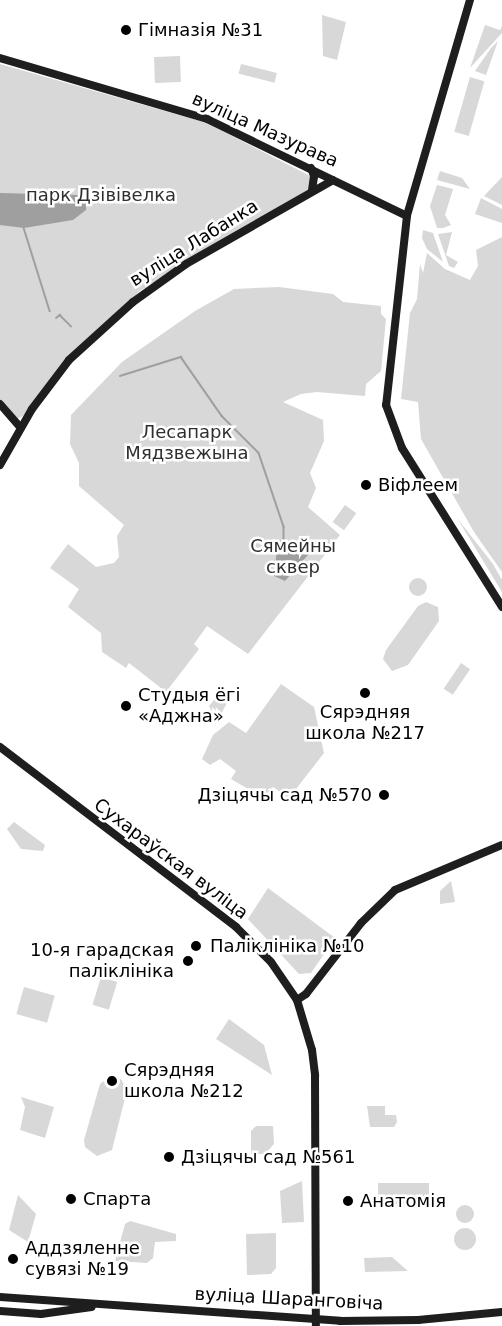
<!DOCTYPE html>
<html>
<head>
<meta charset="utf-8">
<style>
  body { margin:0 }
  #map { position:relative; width:502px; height:1326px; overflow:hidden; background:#fff; font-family:"DejaVu Sans",sans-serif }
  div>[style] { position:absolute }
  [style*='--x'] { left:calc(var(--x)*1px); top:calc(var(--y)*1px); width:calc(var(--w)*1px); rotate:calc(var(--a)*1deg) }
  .green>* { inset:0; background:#d8d8d8; transform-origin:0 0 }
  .round { border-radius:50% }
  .water>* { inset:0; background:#9f9f9f }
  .stream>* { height:1.5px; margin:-0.75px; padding:0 0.75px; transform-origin:0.75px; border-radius:0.75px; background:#9f9f9f }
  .secondary>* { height:8px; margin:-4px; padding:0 4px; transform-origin:4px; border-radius:4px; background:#1e1e1e }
  .dots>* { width:16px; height:16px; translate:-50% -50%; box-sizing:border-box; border:3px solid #fff; border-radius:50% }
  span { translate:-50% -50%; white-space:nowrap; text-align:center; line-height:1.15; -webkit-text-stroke:5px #fff; paint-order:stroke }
  .poi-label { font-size:18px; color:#000 }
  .left { translate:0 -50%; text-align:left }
  .right { translate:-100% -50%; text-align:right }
  .street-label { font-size:18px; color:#000 }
  .park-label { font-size:18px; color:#2f2f2f }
</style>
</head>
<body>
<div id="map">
  <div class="green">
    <i style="clip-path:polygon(322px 15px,346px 22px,337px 60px,323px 56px)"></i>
    <i style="clip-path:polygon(485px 25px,500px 30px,502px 26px,502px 33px,470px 68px)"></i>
    <i style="clip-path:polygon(498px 41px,486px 75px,475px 71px,491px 48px)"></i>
    <i style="left:180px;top:56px;width:26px;height:26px;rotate:88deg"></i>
    <i style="clip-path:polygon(0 64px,207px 123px,318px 180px,317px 185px,140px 291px,67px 357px,23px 416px,17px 419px,0 400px)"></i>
    <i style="left:241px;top:64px;width:37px;height:10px;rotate:14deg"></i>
    <i style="left:470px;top:77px;width:15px;height:57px;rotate:16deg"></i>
    <i style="clip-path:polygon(440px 171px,462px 178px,470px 189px,437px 180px)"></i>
    <i style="clip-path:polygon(502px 177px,502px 205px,484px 196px)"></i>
    <i style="clip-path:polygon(437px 185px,453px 189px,445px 215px,451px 225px,443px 228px,437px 228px,430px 206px)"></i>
    <i style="clip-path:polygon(481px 198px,502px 209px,502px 223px,475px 214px)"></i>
    <i style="clip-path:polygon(423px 230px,433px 233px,443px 262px,427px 249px,422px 238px)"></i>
    <i style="clip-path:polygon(452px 232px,446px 255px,458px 262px,454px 268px,449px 266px,438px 234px)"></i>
    <i style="clip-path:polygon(502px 237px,502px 572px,474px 532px,421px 439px,418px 402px,401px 399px,410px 313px,417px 299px,420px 264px,423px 273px,427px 253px,445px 269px,470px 280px,478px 266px,476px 250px)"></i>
    <i style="clip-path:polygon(279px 287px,333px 294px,343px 302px,381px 306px,381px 314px,386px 319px,381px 371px,366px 384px,365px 396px,317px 392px,301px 394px,283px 402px,323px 420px,324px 441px,310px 473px,316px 488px,308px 507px,340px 535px,248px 654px,207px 626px,194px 644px,199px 649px,166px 692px,129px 663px,126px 668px,102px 652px,101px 633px,68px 607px,79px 589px,50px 568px,68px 544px,96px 567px,114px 563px,119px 557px,117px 536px,124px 525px,79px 486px,79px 463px,70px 444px,71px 415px,122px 362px,195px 311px,234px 289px)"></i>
    <i style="left:345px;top:505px;width:14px;height:21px;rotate:36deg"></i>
    <i style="clip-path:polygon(457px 518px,493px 564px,502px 580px,502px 592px)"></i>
    <i class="round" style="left:409px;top:578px;width:18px;height:18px"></i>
    <i style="clip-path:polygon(426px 602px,438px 607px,439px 621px,408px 665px,392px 671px,383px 659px,386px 650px,418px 606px)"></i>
    <i style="left:461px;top:663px;width:11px;height:31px;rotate:34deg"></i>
    <i style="clip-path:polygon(281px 684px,314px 707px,324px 753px,289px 798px,273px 787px,264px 798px,231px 779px,236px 771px,220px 759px,210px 765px,202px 759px,213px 735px,229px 722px,246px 733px)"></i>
    <i style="clip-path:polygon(223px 689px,232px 693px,217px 722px,209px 706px)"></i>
    <i style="clip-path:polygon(14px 822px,45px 845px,43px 851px,21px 849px,7px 829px)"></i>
    <i style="clip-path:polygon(451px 881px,455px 902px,440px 904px,440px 891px)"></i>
    <i style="clip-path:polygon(268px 888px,335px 938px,311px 973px,299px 974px,248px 919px)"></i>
    <i style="left:101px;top:977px;width:17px;height:29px;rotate:17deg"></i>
    <i style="left:24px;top:987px;width:32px;height:28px;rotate:16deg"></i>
    <i style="clip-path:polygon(229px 1019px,264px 1045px,272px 1075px,216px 1039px)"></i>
    <i style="clip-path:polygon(109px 1077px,121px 1079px,127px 1090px,112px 1150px,97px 1156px,85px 1147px,84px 1140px,100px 1084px)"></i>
    <i style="clip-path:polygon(21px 1097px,54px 1107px,45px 1138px,20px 1130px,25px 1107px)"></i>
    <i style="clip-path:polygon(367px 1106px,385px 1106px,385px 1115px,396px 1115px,397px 1122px,394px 1127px,370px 1127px)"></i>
    <i style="clip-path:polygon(256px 1126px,273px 1126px,274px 1144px,265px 1154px,251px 1154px,251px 1131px)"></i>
    <i style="clip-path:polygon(302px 1181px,304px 1222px,282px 1223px,280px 1191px)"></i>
    <i style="left:378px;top:1183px;width:51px;height:21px"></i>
    <i style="clip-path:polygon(18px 1195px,36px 1214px,28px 1242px,9px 1230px)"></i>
    <i class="round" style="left:456px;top:1205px;width:18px;height:18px"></i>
    <i style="clip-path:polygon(130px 1221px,176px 1234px,176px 1241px,155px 1242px,153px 1258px,147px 1263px,115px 1261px,125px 1224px)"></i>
    <i class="round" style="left:454px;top:1228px;width:22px;height:22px"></i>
    <i style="clip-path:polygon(276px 1233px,276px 1268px,271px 1274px,247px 1275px,246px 1234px)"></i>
    <i style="clip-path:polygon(392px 1257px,408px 1271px,365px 1272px,364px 1258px)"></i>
  </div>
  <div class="water">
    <i style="clip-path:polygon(0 193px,80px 195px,86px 203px,86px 210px,73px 220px,24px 228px,0 225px)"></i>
    <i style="clip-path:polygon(278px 540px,314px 548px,285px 581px,274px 576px)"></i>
  </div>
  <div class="stream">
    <i style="--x:24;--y:228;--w:87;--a:72.6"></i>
    <i style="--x:56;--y:318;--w:5;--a:-37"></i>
    <i style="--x:60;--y:315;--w:16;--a:45"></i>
    <i style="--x:120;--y:376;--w:64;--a:-17.3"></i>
    <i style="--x:181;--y:357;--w:72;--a:55.2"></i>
    <i style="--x:222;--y:416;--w:52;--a:45"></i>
    <i style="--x:259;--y:453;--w:78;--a:71.3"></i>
    <i style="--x:284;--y:527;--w:14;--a:90"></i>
  </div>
  <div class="secondary">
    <i style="--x:470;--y:0;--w:225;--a:106.3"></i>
    <i style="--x:407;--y:216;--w:190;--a:96.3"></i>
    <i style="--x:386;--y:405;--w:46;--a:69.6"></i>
    <i style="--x:402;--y:448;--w:188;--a:57.8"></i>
    <i style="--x:0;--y:58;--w:216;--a:16.4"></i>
    <i style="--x:207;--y:119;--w:222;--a:25.9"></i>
    <i style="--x:311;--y:168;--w:9;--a:69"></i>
    <i style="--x:314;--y:176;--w:15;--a:98"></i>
    <i style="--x:0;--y:404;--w:30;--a:49"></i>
    <i style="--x:0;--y:465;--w:64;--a:-60.3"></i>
    <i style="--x:32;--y:409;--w:61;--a:-52.9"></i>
    <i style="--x:69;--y:360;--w:86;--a:-42.2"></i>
    <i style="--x:133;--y:302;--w:65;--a:-35.6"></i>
    <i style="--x:186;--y:264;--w:169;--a:-29.7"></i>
    <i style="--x:0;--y:747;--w:297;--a:37.3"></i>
    <i style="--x:236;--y:927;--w:49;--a:45"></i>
    <i style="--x:271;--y:962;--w:46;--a:55.6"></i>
    <i style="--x:297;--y:1000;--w:52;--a:73.3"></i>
    <i style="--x:312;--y:1050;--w:26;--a:83"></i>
    <i style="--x:315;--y:1076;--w:250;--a:89.8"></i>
    <i style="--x:297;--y:1000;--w:11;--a:-34"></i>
    <i style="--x:306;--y:994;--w:90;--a:-52.2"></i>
    <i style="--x:361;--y:923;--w:47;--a:-44.1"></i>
    <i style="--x:395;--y:890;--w:116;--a:-22.8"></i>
    <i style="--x:0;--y:1297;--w:341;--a:4"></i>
    <i style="--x:340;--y:1321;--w:78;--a:-0.7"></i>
    <i style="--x:418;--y:1320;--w:84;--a:-5.4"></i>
    <i style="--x:0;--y:1311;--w:41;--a:4.2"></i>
    <i style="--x:41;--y:1314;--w:51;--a:-7.8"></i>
  </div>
  <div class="dots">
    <i style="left:126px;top:30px;background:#000"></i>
    <i style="left:366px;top:485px;background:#000"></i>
    <i style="left:365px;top:693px;background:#000"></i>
    <i style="left:126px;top:706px;background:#000"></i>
    <i style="left:384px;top:795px;background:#000"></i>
    <i style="left:196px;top:946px;background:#000"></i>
    <i style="left:188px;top:961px;background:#000"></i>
    <i style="left:112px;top:1081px;background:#000"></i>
    <i style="left:169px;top:1157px;background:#000"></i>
    <i style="left:71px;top:1199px;background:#000"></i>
    <i style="left:348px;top:1201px;background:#000"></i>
    <i style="left:13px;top:1259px;background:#000"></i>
  </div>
  <div class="poi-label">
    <span class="left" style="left:138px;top:30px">Гімназія №31</span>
    <span class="left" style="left:378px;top:485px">Віфлеем</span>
    <span class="left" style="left:138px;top:706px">Студыя ёгі<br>«Аджна»</span>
    <span style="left:365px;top:723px">Сярэдняя<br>школа №217</span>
    <span class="right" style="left:372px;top:795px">Дзіцячы сад №570</span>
    <span class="left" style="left:210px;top:946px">Паліклініка №10</span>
    <span class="right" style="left:174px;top:961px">10-я гарадская<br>паліклініка</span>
    <span class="left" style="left:124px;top:1081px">Сярэдняя<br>школа №212</span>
    <span class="left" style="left:181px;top:1157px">Дзіцячы сад №561</span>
    <span class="left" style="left:83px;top:1199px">Спарта</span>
    <span class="left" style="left:360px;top:1201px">Анатомія</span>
    <span class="left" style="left:25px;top:1259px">Аддзяленне<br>сувязі №19</span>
  </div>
  <div class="street-label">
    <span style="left:265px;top:130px;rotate:24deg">вуліца Мазурава</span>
    <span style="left:194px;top:243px;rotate:-32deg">вуліца Лабанка</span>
    <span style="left:171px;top:859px;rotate:37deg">Сухараўская вуліца</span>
    <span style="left:289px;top:1299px;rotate:3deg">вуліца Шаранговіча</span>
  </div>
  <div class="park-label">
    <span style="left:101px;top:195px">парк Дзівівелка</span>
    <span style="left:187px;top:443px">Лесапарк<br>Мядзвежына</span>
    <span style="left:293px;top:557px">Сямейны<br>сквер</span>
  </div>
</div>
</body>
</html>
